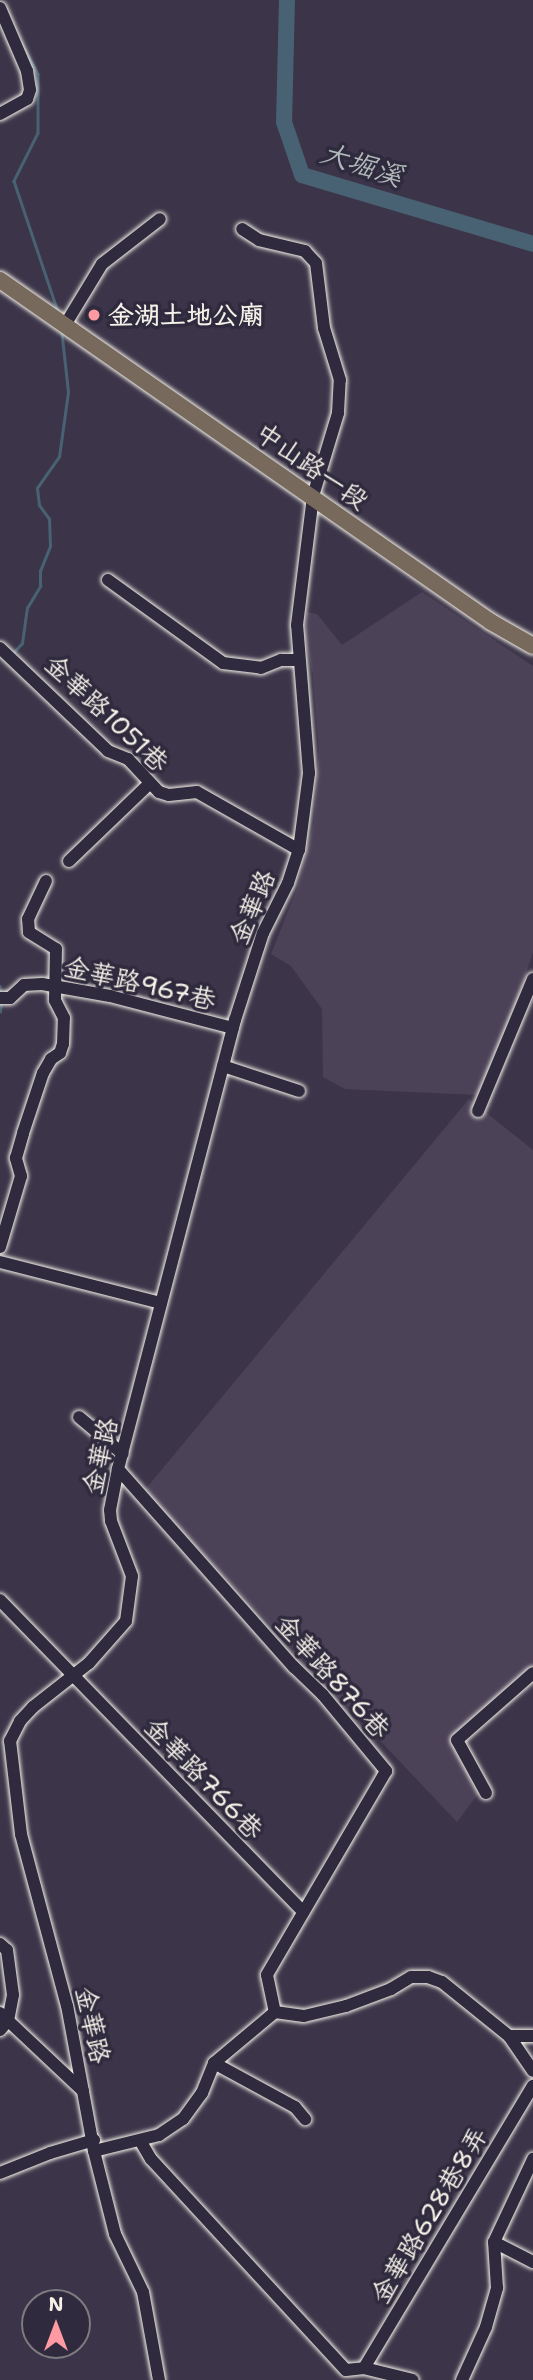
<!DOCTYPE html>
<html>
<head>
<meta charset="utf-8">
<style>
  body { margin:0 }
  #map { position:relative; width:533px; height:2380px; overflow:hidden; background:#3c3549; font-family:"Shantell Sans","LXGW WenKai TC",sans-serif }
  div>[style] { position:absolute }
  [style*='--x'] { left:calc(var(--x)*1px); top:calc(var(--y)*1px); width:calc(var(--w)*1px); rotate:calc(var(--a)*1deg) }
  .built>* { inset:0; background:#4c4258 }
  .stream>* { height:2.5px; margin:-1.25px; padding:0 1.25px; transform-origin:1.25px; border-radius:1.25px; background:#496273 }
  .river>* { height:16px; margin:-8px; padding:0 8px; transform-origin:8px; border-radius:8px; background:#496273 }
  .roads { filter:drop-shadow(0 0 2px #f4f1e8) drop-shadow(0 0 2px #f4f1e8) }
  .minor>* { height:12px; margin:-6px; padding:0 6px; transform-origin:6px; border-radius:6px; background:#2f2a3d }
  .major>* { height:16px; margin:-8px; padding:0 8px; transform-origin:8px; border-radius:8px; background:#77695c }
  .dots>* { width:19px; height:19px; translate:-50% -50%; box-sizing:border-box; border:4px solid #2f2a3d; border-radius:50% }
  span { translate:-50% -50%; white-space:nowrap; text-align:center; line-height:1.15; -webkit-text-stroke:7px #2f2a3d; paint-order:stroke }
  .poi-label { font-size:26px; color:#f4f1e8; font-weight:700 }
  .left { translate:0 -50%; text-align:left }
  .street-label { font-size:26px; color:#f4f1e8 }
  .water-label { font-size:28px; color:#b0b8b9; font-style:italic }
  .north { position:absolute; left:21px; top:2289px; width:70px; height:70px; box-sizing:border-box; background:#2f2a3d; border:2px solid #7e7a81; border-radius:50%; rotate:0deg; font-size:19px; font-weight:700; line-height:28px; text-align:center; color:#f4f1e8 }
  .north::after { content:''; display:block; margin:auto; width:24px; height:32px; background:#ff9aa2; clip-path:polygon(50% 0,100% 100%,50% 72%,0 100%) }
</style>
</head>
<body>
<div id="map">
  <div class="built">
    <i style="clip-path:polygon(422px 592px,533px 666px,533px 952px,515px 1008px,478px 1095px,345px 1089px,323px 1077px,322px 1009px,291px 966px,271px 954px,297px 889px,314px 822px,319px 749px,313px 675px,305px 639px,307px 612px,317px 614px,342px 645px)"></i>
    <i style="clip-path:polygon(469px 1099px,533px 1150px,533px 1679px,499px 1705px,462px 1744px,481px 1790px,457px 1822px,144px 1491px)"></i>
  </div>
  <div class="stream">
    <i style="--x:21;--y:42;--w:36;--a:62"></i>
    <i style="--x:38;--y:74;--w:59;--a:90"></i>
    <i style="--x:38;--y:133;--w:54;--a:116.6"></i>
    <i style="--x:14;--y:181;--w:138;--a:71.4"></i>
    <i style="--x:11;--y:655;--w:16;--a:-47"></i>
    <i style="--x:22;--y:643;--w:35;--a:-82"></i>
    <i style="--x:27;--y:608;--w:26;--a:-59"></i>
    <i style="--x:40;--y:586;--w:15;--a:-90"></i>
    <i style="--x:40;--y:571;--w:27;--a:-68"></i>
    <i style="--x:50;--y:546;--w:27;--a:-92"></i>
    <i style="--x:49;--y:519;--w:17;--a:-126"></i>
    <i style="--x:39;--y:505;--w:17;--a:-97"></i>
    <i style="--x:37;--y:488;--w:38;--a:-55"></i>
    <i style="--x:59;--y:457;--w:66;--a:-82.1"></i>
    <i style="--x:68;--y:392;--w:63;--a:-96.3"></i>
    <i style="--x:0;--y:986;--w:9;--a:84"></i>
    <i style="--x:0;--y:1012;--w:10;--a:-84"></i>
  </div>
  <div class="river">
    <i style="--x:287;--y:0;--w:122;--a:91.4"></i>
    <i style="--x:284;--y:122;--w:56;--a:71.2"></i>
    <i style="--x:302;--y:175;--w:241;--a:16.6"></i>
  </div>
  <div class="roads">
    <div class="minor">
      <i style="--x:0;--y:8;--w:69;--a:66.8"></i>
      <i style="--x:27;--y:71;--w:19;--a:81"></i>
      <i style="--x:30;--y:90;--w:9;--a:108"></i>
      <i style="--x:27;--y:99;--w:31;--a:151"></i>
      <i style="--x:65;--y:325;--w:71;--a:-58.8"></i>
      <i style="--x:102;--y:264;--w:73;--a:-37.8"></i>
      <i style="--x:108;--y:580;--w:142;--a:35.8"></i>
      <i style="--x:223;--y:663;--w:38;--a:7"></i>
      <i style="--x:261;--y:668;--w:22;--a:-22"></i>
      <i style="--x:281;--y:660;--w:17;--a:0"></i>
      <i style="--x:0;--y:648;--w:149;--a:43.6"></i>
      <i style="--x:108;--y:751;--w:22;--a:22"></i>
      <i style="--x:128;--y:759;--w:45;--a:46.8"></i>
      <i style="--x:159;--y:792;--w:10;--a:17"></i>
      <i style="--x:169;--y:795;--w:28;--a:-6"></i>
      <i style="--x:197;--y:792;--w:117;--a:29.6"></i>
      <i style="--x:69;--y:861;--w:112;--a:-43.9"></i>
      <i style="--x:0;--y:998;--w:10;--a:0"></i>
      <i style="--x:10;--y:998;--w:19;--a:-43"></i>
      <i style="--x:24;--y:985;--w:18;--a:-3"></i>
      <i style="--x:42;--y:984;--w:69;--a:10"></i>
      <i style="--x:110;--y:996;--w:127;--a:14.6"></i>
      <i style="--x:223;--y:1066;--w:80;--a:18.2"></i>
      <i style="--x:478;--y:1111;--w:143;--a:-67.4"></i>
      <i style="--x:0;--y:1247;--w:74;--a:-73.5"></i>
      <i style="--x:21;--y:1176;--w:19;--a:-106"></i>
      <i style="--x:16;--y:1158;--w:26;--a:-74"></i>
      <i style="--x:23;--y:1133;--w:63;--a:-71.6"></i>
      <i style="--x:43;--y:1073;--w:16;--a:-60"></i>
      <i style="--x:51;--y:1059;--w:11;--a:-34"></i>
      <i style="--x:60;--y:1053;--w:9;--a:-72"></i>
      <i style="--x:63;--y:1044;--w:26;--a:-88"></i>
      <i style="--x:64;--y:1018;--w:20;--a:-117"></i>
      <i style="--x:55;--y:1000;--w:51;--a:-88.9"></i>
      <i style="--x:56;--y:949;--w:32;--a:-148"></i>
      <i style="--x:29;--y:932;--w:13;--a:-94"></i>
      <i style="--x:28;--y:919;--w:42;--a:-64.7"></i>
      <i style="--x:0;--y:1262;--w:166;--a:14.3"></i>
      <i style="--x:79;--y:1417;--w:57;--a:40.1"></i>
      <i style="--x:118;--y:1469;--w:265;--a:48.4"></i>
      <i style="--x:294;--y:1667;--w:40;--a:44"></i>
      <i style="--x:323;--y:1695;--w:99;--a:50.3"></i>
      <i style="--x:386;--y:1771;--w:236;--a:120.3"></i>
      <i style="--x:267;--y:1975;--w:38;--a:78"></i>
      <i style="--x:0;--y:1600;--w:435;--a:45.8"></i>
      <i style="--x:486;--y:1793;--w:60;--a:-118.7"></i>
      <i style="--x:457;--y:1740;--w:101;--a:-41.4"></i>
      <i style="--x:0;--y:1944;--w:9;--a:41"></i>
      <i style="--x:7;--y:1950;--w:45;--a:82.4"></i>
      <i style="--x:13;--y:1995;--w:26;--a:101"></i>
      <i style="--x:8;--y:2021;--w:12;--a:132"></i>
      <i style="--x:0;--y:2013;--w:114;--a:43.2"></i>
      <i style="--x:509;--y:2036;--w:24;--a:0"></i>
      <i style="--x:214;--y:2063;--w:92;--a:28.5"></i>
      <i style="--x:295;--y:2107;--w:16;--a:50"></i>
      <i style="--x:141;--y:2142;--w:20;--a:60"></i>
      <i style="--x:151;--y:2159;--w:287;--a:47.3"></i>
      <i style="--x:346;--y:2370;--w:18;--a:-6"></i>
      <i style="--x:364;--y:2368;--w:50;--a:13.8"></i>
      <i style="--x:94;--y:2151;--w:67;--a:-13.8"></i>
      <i style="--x:159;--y:2135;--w:29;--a:-34"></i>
      <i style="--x:183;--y:2119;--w:32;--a:-54"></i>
      <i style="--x:202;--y:2093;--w:32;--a:-68"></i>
      <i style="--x:214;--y:2063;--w:80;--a:-39.9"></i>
      <i style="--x:275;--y:2012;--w:29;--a:8"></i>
      <i style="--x:304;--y:2016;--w:43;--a:-13.4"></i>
      <i style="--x:346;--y:2006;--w:48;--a:-20.7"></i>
      <i style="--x:391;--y:1989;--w:23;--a:-31"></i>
      <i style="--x:411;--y:1977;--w:17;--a:0"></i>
      <i style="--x:428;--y:1977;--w:15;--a:20"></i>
      <i style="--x:442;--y:1982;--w:86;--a:38.9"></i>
      <i style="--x:509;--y:2036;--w:42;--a:55.6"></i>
      <i style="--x:0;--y:2173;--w:54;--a:-21.8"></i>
      <i style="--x:50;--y:2153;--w:46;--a:-16.5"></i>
      <i style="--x:494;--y:2242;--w:44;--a:27.1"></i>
      <i style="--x:364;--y:2368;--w:329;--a:-59.1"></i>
      <i style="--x:159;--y:2380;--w:89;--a:-100.3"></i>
      <i style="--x:143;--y:2292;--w:64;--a:-115.8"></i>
      <i style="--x:115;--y:2234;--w:86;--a:-104.2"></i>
      <i style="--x:94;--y:2151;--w:147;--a:-100.5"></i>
      <i style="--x:67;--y:2006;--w:178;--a:-105"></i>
      <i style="--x:21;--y:1834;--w:94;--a:-96.7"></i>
      <i style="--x:10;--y:1741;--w:22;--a:-63"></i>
      <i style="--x:20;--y:1721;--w:19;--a:-47"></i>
      <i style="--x:33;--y:1707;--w:71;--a:-38.2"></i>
      <i style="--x:89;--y:1663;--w:56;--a:-48.6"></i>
      <i style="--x:126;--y:1621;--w:45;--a:-82.4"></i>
      <i style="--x:132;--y:1576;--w:59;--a:-110.9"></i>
      <i style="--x:111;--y:1521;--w:11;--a:-95"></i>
      <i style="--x:110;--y:1510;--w:42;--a:-79"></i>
      <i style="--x:118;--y:1469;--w:464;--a:-75.4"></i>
      <i style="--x:235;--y:1020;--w:91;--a:-72.2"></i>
      <i style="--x:263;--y:933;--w:56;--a:-63.4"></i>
      <i style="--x:288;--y:883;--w:35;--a:-72"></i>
      <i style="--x:299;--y:850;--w:78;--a:-82.6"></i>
      <i style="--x:309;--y:773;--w:148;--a:-94.6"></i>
      <i style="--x:297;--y:625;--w:130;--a:-82.9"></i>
      <i style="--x:313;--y:496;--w:87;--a:-73.2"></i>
      <i style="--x:338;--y:413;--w:33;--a:-87"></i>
      <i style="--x:340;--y:380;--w:54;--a:-107.1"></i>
      <i style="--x:324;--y:328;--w:65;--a:-97"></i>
      <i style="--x:316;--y:263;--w:16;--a:-133"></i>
      <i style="--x:305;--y:251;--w:47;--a:-166.6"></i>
      <i style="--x:259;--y:240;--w:20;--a:-147"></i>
      <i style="--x:462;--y:2380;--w:58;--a:-65.6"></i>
      <i style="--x:486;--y:2327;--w:41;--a:-74.2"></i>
      <i style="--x:497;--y:2288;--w:46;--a:-93.7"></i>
      <i style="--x:494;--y:2242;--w:92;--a:-64.8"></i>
    </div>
    <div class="major">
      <i style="--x:0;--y:280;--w:598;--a:34.86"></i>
      <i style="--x:491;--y:622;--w:48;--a:29.7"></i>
    </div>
  </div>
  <div class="dots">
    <i style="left:94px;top:315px;background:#ff9aa2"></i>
  </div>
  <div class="poi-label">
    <span class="left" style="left:108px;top:315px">金湖土地公廟</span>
  </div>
  <div class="street-label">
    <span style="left:312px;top:466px;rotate:35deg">中山路一段</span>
    <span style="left:107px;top:713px;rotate:43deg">金華路1051巷</span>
    <span style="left:252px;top:907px;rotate:-67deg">金華路</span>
    <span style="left:140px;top:983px;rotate:13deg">金華路967巷</span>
    <span style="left:100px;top:1456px;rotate:-77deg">金華路</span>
    <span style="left:333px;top:1676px;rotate:48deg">金華路876巷</span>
    <span style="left:204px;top:1778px;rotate:46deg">金華路766巷</span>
    <span style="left:93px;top:2025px;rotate:78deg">金華路</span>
    <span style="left:429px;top:2215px;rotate:-59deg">金華路628巷8弄</span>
  </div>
  <div class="water-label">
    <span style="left:362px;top:164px;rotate:18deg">大堀溪</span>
  </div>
  <div class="north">N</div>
</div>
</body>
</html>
